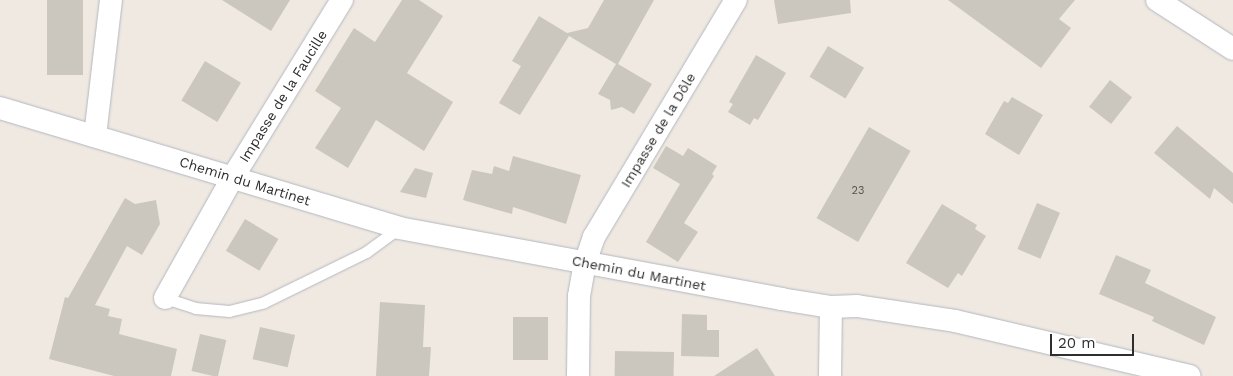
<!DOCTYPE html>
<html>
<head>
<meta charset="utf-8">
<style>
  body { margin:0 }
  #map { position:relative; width:1233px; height:376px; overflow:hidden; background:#efe9e1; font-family:"Work Sans",sans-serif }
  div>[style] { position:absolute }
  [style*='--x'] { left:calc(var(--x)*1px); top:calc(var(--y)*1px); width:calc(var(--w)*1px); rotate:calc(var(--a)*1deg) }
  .building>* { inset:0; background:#cbc7bf; transform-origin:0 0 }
  .roads { filter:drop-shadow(0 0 1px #b4b7c1) drop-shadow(0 0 1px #b4b7c1) }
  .lane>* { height:11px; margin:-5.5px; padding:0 5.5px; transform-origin:5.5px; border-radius:5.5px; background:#fff }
  .street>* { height:22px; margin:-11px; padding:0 11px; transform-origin:11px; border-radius:11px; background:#fff }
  span { translate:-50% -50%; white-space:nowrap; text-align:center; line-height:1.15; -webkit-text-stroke:4px #fff; paint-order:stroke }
  .number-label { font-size:11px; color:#555452 }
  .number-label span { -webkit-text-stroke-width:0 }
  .street-label { font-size:14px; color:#2e2e2e }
  .scale { position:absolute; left:1050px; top:334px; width:84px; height:22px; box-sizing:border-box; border:2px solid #2e2e2e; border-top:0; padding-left:6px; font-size:15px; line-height:18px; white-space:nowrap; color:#2e2e2e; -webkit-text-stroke:4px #fff; paint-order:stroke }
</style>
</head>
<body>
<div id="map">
  <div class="building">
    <i style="left:47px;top:0;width:36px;height:75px"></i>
    <i style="clip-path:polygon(222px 0,290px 0,271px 31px)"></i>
    <i style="clip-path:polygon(402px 0,419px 0,443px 16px,407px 73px,453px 102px,424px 151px,376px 120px,348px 168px,315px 148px,341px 108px,315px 91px,354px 28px,375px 42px)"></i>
    <i style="clip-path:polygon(604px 0,654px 0,618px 64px,652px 84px,634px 114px,622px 107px,611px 110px,610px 100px,598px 94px,616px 64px,569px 36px,520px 115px,499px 103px,521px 66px,512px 61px,539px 16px,567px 33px,588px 28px)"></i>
    <i style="clip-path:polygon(774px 0,850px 0,851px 13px,778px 24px)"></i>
    <i style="clip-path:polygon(948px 0,1075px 0,1059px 19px,1071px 28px,1041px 68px)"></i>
    <i style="left:828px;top:46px;width:42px;height:36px;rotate:31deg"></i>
    <i style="clip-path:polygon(756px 55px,786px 73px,758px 120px,754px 118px,750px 125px,728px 112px,733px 104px,729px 102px)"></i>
    <i style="left:205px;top:61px;width:42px;height:46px;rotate:31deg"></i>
    <i style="left:1110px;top:80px;width:28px;height:34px;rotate:38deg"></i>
    <i style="clip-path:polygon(1012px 97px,1043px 115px,1019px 155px,985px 134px,1004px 101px,1008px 103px)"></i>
    <i style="clip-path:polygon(1177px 126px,1233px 173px,1233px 204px,1214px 188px,1210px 199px,1154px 153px)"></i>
    <i style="left:869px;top:127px;width:48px;height:105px;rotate:30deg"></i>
    <i style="clip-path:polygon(666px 146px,683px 156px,688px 148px,717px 166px,712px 174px,714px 176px,684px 223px,698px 232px,678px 262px,646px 242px,680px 184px,653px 168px)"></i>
    <i style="clip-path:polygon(513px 156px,581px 175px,566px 224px,513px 207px,512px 214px,463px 200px,472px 170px,492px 174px,494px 166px,509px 171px)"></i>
    <i style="clip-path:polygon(415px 168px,433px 173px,426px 198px,400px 192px)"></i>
    <i style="clip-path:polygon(125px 198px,135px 204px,156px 200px,160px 224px,142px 255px,127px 246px,95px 305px,110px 309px,108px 316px,122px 319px,119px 334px,177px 349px,171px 376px,114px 376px,49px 359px,65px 297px,68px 298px)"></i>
    <i style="left:1037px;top:203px;width:25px;height:50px;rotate:23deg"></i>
    <i style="clip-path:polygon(942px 204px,977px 225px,975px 229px,986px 236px,962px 276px,958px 273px,948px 288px,906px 263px)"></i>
    <i style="left:245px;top:219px;width:39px;height:37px;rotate:31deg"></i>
    <i style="clip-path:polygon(1116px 255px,1151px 270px,1145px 283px,1216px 317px,1204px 345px,1152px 321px,1154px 317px,1099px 294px)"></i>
    <i style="clip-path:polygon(380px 302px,425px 305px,423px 347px,431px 347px,429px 376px,376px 376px)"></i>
    <i style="clip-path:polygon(682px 314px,707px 315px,707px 330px,719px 330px,719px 357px,681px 356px)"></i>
    <i style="left:513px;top:317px;width:35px;height:43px"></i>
    <i style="left:260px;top:327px;width:36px;height:33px;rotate:13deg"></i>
    <i style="left:200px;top:334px;width:27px;height:38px;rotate:13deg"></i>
    <i style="clip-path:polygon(757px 348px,775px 376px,714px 376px)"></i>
    <i style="left:615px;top:351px;width:59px;height:25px;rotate:1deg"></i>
  </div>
  <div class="roads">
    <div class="lane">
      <i style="--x:165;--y:298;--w:32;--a:18"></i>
      <i style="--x:195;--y:308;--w:34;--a:5"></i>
      <i style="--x:229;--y:311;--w:36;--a:-14"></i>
      <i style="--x:264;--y:302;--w:114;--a:-26.1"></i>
      <i style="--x:366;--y:252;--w:41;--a:-36"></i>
    </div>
    <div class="street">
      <i style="--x:1157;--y:0;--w:90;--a:32.8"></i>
      <i style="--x:0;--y:108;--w:417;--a:16.7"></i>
      <i style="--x:399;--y:228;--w:389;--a:10.5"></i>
      <i style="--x:781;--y:299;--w:51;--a:9.1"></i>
      <i style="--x:831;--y:307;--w:26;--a:-2"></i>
      <i style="--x:857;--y:306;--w:99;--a:8.7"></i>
      <i style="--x:955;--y:321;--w:241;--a:13.2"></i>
      <i style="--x:95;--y:136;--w:137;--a:-83.3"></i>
      <i style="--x:165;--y:298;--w:139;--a:-60.7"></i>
      <i style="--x:233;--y:177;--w:208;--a:-58.4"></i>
      <i style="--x:578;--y:376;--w:80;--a:-89.3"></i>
      <i style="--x:579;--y:296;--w:34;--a:-80"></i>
      <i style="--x:585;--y:263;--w:28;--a:-71"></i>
      <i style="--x:594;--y:237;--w:276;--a:-59.1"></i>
      <i style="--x:830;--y:376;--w:69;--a:-89.2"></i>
    </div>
  </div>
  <div class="number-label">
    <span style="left:858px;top:191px">23</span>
  </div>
  <div class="street-label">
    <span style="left:283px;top:96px;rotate:-58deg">Impasse de la Faucille</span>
    <span style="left:658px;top:130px;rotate:-59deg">Impasse de la Dôle</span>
    <span style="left:245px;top:181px;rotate:17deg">Chemin du Martinet</span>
    <span style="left:639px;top:273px;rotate:11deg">Chemin du Martinet</span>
  </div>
  <div class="scale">20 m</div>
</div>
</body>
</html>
